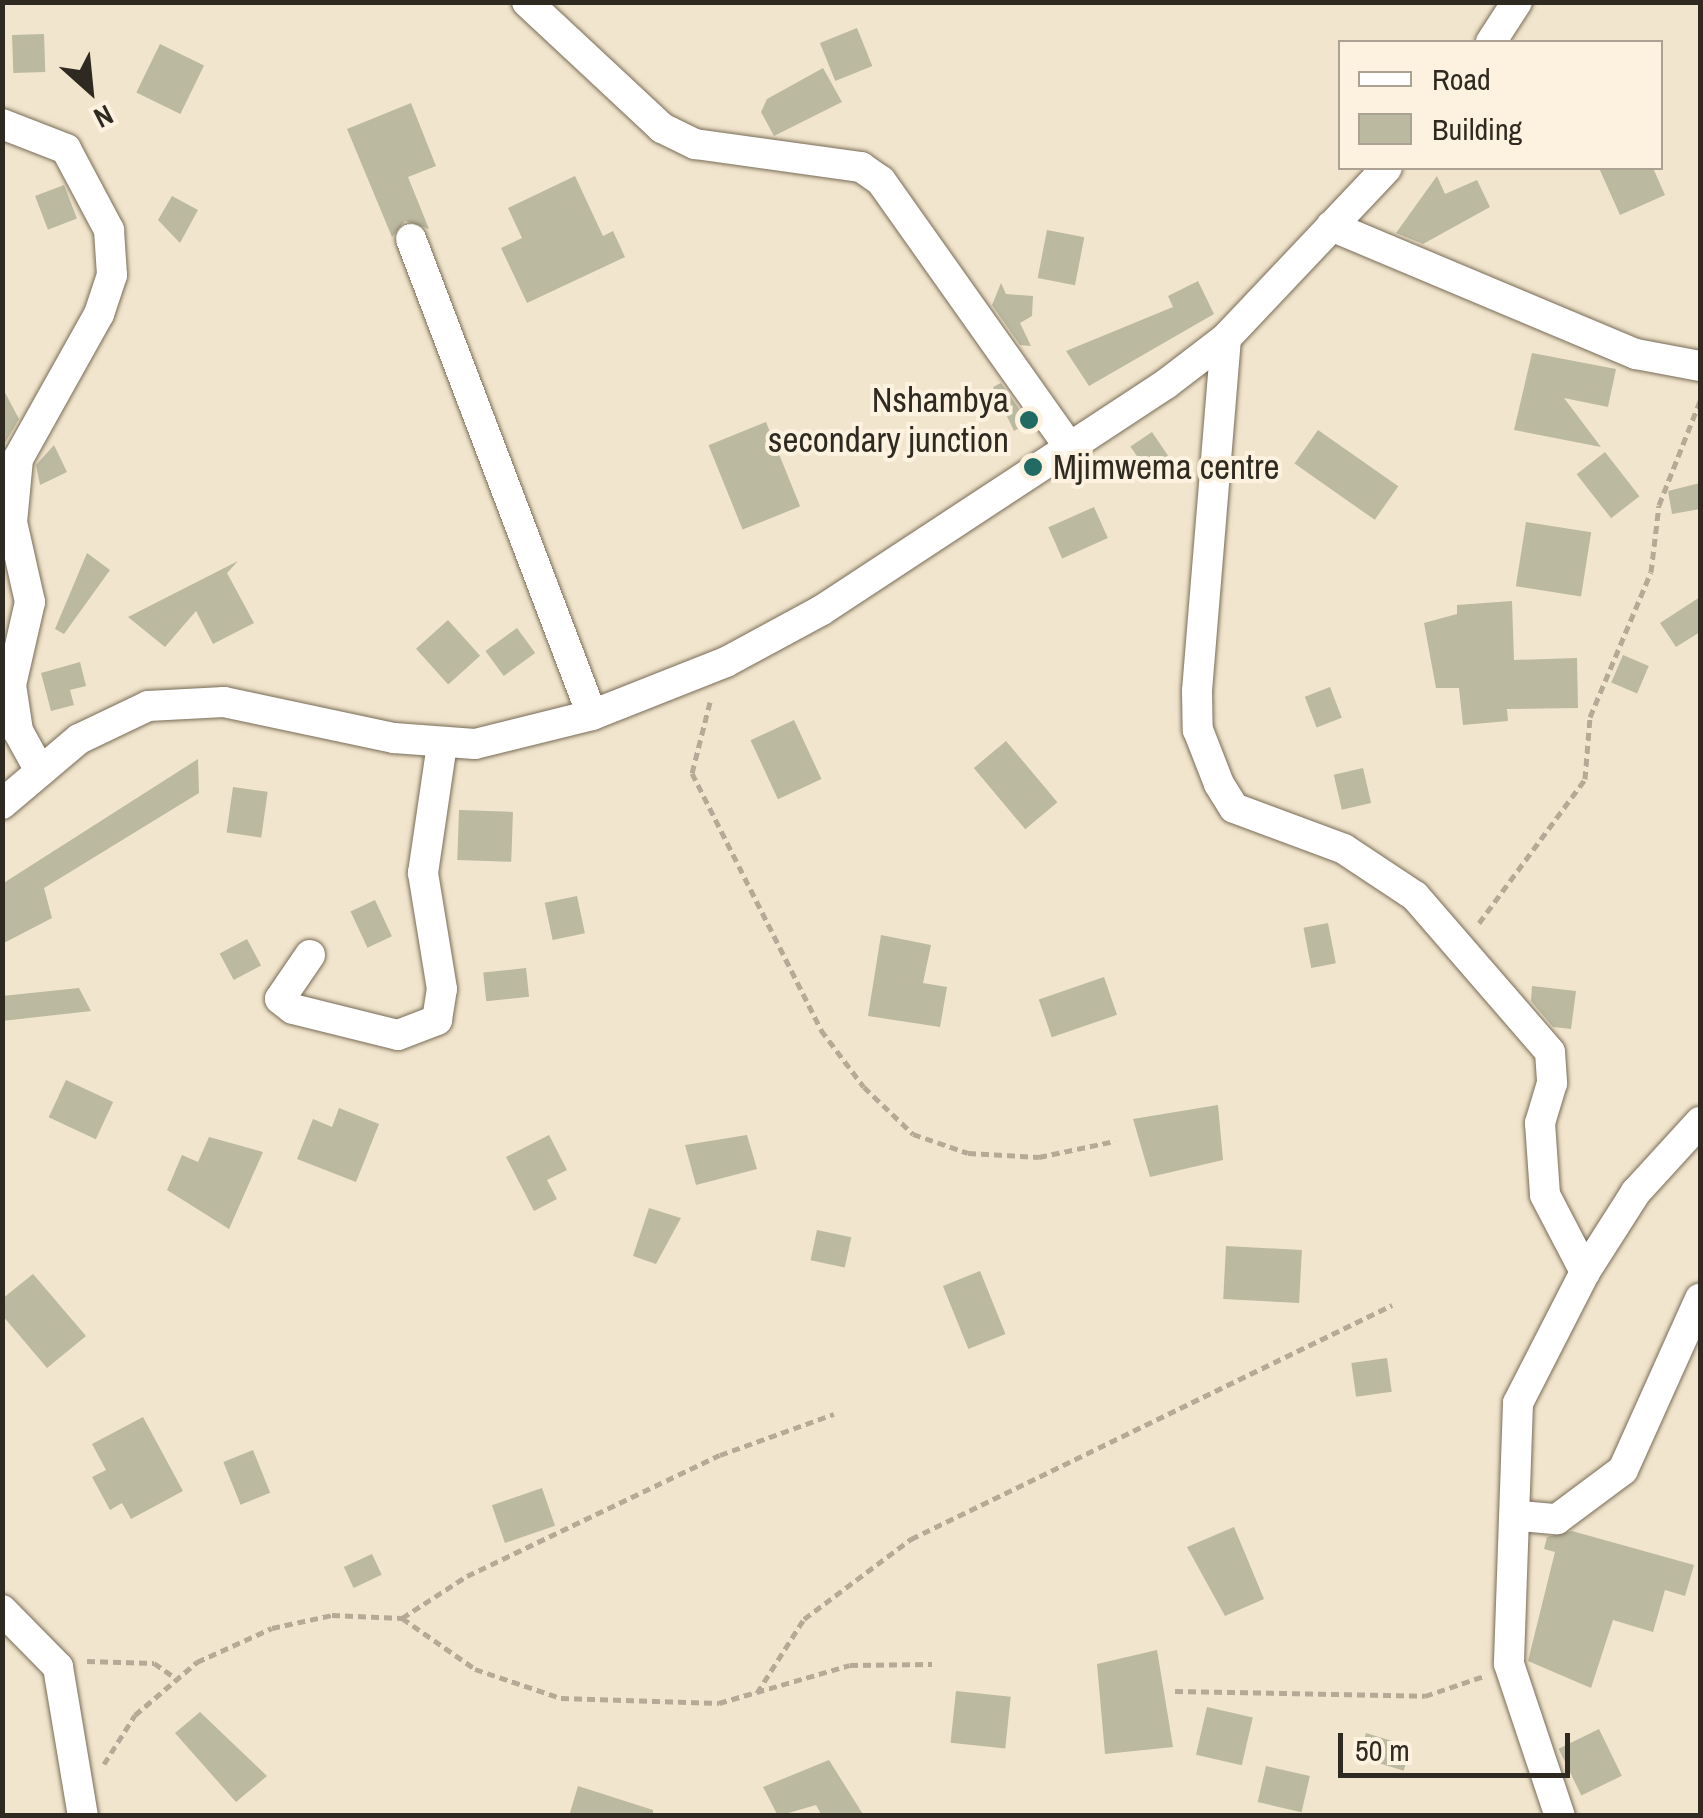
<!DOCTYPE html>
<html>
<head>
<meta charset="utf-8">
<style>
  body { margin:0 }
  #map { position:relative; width:1703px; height:1818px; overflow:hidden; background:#f2e5cd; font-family:"Archivo Narrow",sans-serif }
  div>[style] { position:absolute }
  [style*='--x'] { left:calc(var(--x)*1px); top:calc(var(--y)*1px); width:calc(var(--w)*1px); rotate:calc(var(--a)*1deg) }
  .building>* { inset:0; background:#bbb99f; transform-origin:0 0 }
  .path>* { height:5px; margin-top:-2.5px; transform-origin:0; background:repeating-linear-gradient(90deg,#b4aa96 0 8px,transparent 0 13px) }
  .roads { filter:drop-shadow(0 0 2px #786c57) drop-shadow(0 0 2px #786c57) }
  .minor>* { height:30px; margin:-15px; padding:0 15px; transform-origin:15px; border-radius:15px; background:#fff }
  .dots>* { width:28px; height:28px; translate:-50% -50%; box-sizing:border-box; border:5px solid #fdf2df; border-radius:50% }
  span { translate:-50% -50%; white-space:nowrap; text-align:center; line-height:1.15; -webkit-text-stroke:8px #fdf2df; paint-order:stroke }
  .poi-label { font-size:35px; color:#2f2a21 }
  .right { translate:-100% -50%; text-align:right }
  .left { translate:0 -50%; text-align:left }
  .frame { position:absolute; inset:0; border:5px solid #2f2a21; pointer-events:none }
  .legend { position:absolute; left:1338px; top:40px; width:325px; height:130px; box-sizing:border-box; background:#fdf2df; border:2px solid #aba293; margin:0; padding:12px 18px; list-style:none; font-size:30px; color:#2f2a21 }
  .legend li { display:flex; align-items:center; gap:20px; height:50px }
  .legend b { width:50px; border:2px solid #aba293 }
  .north { position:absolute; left:40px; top:40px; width:100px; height:100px; -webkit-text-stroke:8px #fdf2df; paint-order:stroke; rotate:153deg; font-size:28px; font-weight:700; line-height:40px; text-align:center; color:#2f2a21 }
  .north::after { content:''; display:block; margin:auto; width:35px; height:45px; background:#2f2a21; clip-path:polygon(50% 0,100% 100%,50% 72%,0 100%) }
  .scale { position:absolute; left:1338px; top:1733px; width:232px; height:45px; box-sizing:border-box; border:5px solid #2f2a21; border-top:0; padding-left:12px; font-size:30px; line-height:35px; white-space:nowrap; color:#2f2a21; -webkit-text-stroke:8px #fdf2df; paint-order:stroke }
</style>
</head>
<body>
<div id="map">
  <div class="building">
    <i style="left:857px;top:28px;width:41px;height:40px;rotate:68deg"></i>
    <i style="left:44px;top:34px;width:38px;height:32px;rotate:88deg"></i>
    <i style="left:160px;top:44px;width:49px;height:54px;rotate:26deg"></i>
    <i style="clip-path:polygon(823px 68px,842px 102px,774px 136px,761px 112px,767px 99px)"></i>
    <i style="clip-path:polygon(411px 103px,436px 166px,408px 177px,429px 229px,405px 221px,392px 237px,347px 129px)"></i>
    <i style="clip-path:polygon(1599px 168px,1653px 168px,1665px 195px,1620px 215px)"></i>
    <i style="clip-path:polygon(575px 176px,603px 236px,613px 231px,625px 257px,527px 303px,501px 248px,522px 238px,508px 208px)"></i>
    <i style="clip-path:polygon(1437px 176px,1445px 194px,1477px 180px,1490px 207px,1423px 244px,1396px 233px)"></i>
    <i style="left:64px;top:185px;width:36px;height:31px;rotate:69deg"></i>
    <i style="clip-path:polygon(172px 196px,198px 210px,180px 243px,158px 220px)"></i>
    <i style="left:1047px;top:230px;width:38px;height:49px;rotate:11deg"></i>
    <i style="clip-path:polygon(1198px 281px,1214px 314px,1089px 386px,1066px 351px,1173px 307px,1168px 296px)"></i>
    <i style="clip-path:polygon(1001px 283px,1006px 294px,1033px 296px,1032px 316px,1020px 323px,1031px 346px,1020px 345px,992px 305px)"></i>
    <i style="clip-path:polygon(1532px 353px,1616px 369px,1608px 407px,1564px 398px,1601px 447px,1514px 430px)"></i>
    <i style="clip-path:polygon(1001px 383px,1029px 423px,1014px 431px,993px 387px)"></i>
    <i style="clip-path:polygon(2px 387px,19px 419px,2px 448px)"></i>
    <i style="left:766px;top:422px;width:91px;height:62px;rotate:68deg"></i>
    <i style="left:1318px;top:430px;width:98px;height:41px;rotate:35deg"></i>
    <i style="left:1152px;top:432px;width:29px;height:26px;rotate:56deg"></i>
    <i style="clip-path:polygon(54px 445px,67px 472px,40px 485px,36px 465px)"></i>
    <i style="left:1605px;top:452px;width:56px;height:36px;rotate:52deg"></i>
    <i style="clip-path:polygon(1700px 483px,1700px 509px,1672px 514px,1668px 491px)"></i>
    <i style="left:1094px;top:507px;width:34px;height:50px;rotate:66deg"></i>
    <i style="left:1526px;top:522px;width:66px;height:65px;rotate:9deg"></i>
    <i style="clip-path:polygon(87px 553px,110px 570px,64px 634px,55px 629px)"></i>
    <i style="clip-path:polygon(238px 561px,227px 573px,254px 623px,213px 644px,196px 611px,165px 647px,128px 617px)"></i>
    <i style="clip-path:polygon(1700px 597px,1700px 632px,1676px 647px,1660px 623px)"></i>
    <i style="clip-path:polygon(1512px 601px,1514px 660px,1577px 658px,1578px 708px,1507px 709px,1508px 721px,1463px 725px,1459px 688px,1436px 688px,1424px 623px,1457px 614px,1457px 605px)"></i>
    <i style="left:448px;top:620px;width:48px;height:43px;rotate:48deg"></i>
    <i style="left:517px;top:628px;width:31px;height:39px;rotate:54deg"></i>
    <i style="left:1623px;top:655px;width:28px;height:30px;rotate:23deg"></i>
    <i style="clip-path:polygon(80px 662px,86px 686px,70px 690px,74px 705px,51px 711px,41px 673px)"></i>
    <i style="left:1330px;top:687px;width:33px;height:27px;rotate:69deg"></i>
    <i style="left:794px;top:720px;width:65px;height:48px;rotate:65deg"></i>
    <i style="left:1006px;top:741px;width:80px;height:42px;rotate:50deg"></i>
    <i style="clip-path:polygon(198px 759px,199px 793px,44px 888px,52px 918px,2px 944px,2px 884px)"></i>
    <i style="left:1363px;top:768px;width:36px;height:30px;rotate:77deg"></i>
    <i style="left:233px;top:787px;width:35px;height:46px;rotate:8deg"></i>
    <i style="left:459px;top:810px;width:54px;height:50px;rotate:2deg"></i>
    <i style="left:577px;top:896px;width:38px;height:33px;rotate:78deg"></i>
    <i style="left:375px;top:900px;width:40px;height:27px;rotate:65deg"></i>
    <i style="left:1328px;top:923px;width:41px;height:25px;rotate:79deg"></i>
    <i style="clip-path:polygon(881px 935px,931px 945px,923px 983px,947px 987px,940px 1027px,868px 1016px)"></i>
    <i style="left:247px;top:939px;width:30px;height:31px;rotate:62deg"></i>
    <i style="left:526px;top:968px;width:29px;height:43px;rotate:84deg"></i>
    <i style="left:1104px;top:977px;width:40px;height:69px;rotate:71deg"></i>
    <i style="clip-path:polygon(1532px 986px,1576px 991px,1571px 1029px,1553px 1027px,1531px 1001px)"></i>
    <i style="clip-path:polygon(79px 988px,91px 1011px,2px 1021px,2px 996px)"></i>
    <i style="left:66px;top:1080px;width:52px;height:41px;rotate:25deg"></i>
    <i style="clip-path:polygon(1218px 1105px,1223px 1160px,1150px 1177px,1133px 1119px)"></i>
    <i style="clip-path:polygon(339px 1108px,379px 1124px,356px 1182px,297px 1159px,313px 1119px,332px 1127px)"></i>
    <i style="clip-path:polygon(549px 1135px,567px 1170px,547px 1180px,557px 1199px,534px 1211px,506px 1157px)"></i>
    <i style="clip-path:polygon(747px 1135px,757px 1169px,696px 1185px,685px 1145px)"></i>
    <i style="clip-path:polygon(209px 1137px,263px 1152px,229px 1229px,167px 1190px,182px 1155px,198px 1162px)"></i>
    <i style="clip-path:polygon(649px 1208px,681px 1218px,656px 1264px,633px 1256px)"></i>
    <i style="left:817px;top:1230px;width:35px;height:31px;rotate:12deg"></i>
    <i style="left:1226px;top:1246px;width:76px;height:53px;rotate:3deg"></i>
    <i style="left:980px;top:1271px;width:68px;height:40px;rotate:68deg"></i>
    <i style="clip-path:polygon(33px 1274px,86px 1336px,47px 1368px,2px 1315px,2px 1299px)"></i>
    <i style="left:1387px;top:1358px;width:34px;height:36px;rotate:82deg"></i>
    <i style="clip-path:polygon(143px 1417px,183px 1491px,131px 1519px,122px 1503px,110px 1510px,92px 1477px,106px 1470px,92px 1444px)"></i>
    <i style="left:253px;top:1450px;width:46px;height:32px;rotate:68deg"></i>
    <i style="left:542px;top:1488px;width:40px;height:53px;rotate:71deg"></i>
    <i style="clip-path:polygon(1234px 1527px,1264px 1599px,1225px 1616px,1187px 1547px)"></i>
    <i style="clip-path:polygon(1572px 1531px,1694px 1565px,1685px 1596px,1665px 1590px,1653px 1632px,1613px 1620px,1591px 1688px,1528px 1661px,1555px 1552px,1544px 1549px,1547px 1537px)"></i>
    <i style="left:372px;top:1554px;width:23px;height:31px;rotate:65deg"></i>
    <i style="clip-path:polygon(1157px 1650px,1173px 1747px,1105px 1754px,1097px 1664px)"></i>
    <i style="left:956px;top:1691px;width:55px;height:52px;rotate:6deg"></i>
    <i style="left:1207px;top:1707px;width:47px;height:49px;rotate:13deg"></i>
    <i style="clip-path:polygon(200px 1712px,267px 1776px,236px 1802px,175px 1733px)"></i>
    <i style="left:1599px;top:1729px;width:52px;height:45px;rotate:64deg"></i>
    <i style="left:1366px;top:1733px;width:47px;height:25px;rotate:17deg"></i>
    <i style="clip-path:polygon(829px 1760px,864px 1816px,822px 1816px,816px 1805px,778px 1816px,763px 1787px)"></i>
    <i style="left:1266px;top:1766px;width:45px;height:37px;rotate:13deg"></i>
    <i style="clip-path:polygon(578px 1786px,653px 1810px,653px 1816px,569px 1816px)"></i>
  </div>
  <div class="path">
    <i style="--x:710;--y:702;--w:73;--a:104.2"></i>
    <i style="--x:692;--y:773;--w:288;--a:63.3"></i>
    <i style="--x:821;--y:1030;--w:71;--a:53"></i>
    <i style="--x:864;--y:1087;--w:68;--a:43.8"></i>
    <i style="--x:913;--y:1134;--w:58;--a:19.1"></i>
    <i style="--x:968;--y:1153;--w:71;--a:3.2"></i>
    <i style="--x:1039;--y:1157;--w:78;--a:-11.9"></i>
    <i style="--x:1479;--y:923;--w:179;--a:-53.6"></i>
    <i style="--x:1585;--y:779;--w:62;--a:-85.4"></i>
    <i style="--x:1590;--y:717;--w:157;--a:-67.2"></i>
    <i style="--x:1651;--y:572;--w:67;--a:-83.2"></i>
    <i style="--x:1659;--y:505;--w:112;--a:-68.5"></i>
    <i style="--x:402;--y:1618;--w:77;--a:-32.9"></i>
    <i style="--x:467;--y:1576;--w:280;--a:-25.6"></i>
    <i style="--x:720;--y:1455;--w:121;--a:-19.8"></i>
    <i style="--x:87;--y:1661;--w:67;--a:1.7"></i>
    <i style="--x:154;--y:1663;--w:29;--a:35"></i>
    <i style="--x:1175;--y:1691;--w:250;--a:1.1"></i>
    <i style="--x:1425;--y:1696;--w:62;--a:-18.7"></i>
    <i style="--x:757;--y:1693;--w:88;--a:-57.6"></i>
    <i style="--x:804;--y:1619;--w:134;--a:-36.8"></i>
    <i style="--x:911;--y:1539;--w:535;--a:-25.94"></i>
    <i style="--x:104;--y:1764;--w:58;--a:-57.7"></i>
    <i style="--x:135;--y:1715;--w:82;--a:-40.5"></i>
    <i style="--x:197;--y:1662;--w:82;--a:-24.4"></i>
    <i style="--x:272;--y:1628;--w:61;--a:-12.2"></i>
    <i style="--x:332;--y:1615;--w:70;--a:2.5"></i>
    <i style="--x:402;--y:1618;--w:89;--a:34.9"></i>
    <i style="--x:475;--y:1669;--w:91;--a:18.6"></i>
    <i style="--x:561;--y:1698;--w:158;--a:1.8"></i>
    <i style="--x:719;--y:1703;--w:136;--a:-16.2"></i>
    <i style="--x:850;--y:1665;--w:82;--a:-0.7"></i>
  </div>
  <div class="roads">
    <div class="minor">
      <i style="--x:527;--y:2;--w:185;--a:43"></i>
      <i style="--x:662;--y:128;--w:37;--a:26"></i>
      <i style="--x:695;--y:144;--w:168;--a:7.9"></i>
      <i style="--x:861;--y:167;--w:24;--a:35"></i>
      <i style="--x:881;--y:181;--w:326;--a:54.7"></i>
      <i style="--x:1491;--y:42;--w:48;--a:-57"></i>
      <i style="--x:2;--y:124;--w:69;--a:21.3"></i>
      <i style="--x:66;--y:149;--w:92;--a:62"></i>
      <i style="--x:109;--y:230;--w:45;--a:86.2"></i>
      <i style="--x:112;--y:275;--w:41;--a:108.4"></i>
      <i style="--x:99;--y:314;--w:166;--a:119.2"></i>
      <i style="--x:18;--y:459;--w:63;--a:95.4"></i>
      <i style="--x:12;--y:522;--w:82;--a:77.3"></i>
      <i style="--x:30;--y:602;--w:85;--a:102.9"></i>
      <i style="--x:11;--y:685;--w:47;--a:81.3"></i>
      <i style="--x:18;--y:731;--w:46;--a:61.2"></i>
      <i style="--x:1331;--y:226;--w:331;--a:22.8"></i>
      <i style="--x:1636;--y:354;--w:65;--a:10.6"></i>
      <i style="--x:411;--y:239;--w:509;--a:69.18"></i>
      <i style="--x:1226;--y:338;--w:354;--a:94.7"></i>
      <i style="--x:1197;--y:691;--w:39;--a:89"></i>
      <i style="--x:1198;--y:730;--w:58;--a:68.7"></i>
      <i style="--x:1219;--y:784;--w:28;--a:58"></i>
      <i style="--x:1234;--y:808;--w:117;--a:20.4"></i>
      <i style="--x:1344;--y:849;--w:85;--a:33.5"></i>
      <i style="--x:1415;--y:896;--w:206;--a:49.1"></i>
      <i style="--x:1550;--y:1052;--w:31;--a:86"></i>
      <i style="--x:1552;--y:1083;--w:42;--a:106.7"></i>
      <i style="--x:1540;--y:1123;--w:72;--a:86"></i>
      <i style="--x:1545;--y:1195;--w:87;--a:62.5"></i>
      <i style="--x:1585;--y:1272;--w:147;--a:117.1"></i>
      <i style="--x:1518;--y:1403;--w:261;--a:92"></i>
      <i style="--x:1509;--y:1664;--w:160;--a:71.5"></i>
      <i style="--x:2;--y:804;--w:101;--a:-40.2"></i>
      <i style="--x:79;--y:739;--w:76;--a:-25.6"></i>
      <i style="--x:148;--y:706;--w:76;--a:-3"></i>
      <i style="--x:224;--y:702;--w:174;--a:12"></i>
      <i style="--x:394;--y:738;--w:81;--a:4.2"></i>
      <i style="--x:475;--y:744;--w:121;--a:-13.9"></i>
      <i style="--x:592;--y:715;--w:144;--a:-21.6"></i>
      <i style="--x:726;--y:662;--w:109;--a:-28.4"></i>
      <i style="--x:822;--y:610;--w:412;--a:-33.3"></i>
      <i style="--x:1166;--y:384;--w:76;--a:-37.5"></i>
      <i style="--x:1226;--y:338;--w:234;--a:-46.6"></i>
      <i style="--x:310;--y:955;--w:53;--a:124.3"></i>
      <i style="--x:280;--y:999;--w:16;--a:38"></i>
      <i style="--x:293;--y:1009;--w:108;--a:13.9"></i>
      <i style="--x:398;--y:1035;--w:42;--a:-21"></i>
      <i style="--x:437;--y:1020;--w:31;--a:-81"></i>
      <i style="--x:442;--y:989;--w:118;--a:-99.3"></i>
      <i style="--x:423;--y:873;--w:130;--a:-81.6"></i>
      <i style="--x:1585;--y:1272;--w:95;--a:-57.5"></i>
      <i style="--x:1636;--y:1192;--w:95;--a:-47.6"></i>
      <i style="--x:1520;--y:1516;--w:37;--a:5"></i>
      <i style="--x:1557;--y:1519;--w:82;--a:-36.6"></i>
      <i style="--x:1623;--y:1470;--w:188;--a:-65.8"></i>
      <i style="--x:2;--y:1610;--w:80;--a:45.5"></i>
      <i style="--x:58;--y:1667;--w:151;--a:80.5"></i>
    </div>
  </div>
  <div class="dots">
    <i style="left:1029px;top:420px;background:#216b64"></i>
    <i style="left:1033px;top:467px;background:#216b64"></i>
  </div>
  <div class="poi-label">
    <span class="right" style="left:1009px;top:420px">Nshambya<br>secondary junction</span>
    <span class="left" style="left:1053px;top:467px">Mjimwema centre</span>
  </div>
  <div class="frame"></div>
  <ul class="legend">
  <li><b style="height:12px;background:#fff"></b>Road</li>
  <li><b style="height:28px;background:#bbb99f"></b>Building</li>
  </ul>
  <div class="north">N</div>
  <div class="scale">50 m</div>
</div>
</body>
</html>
